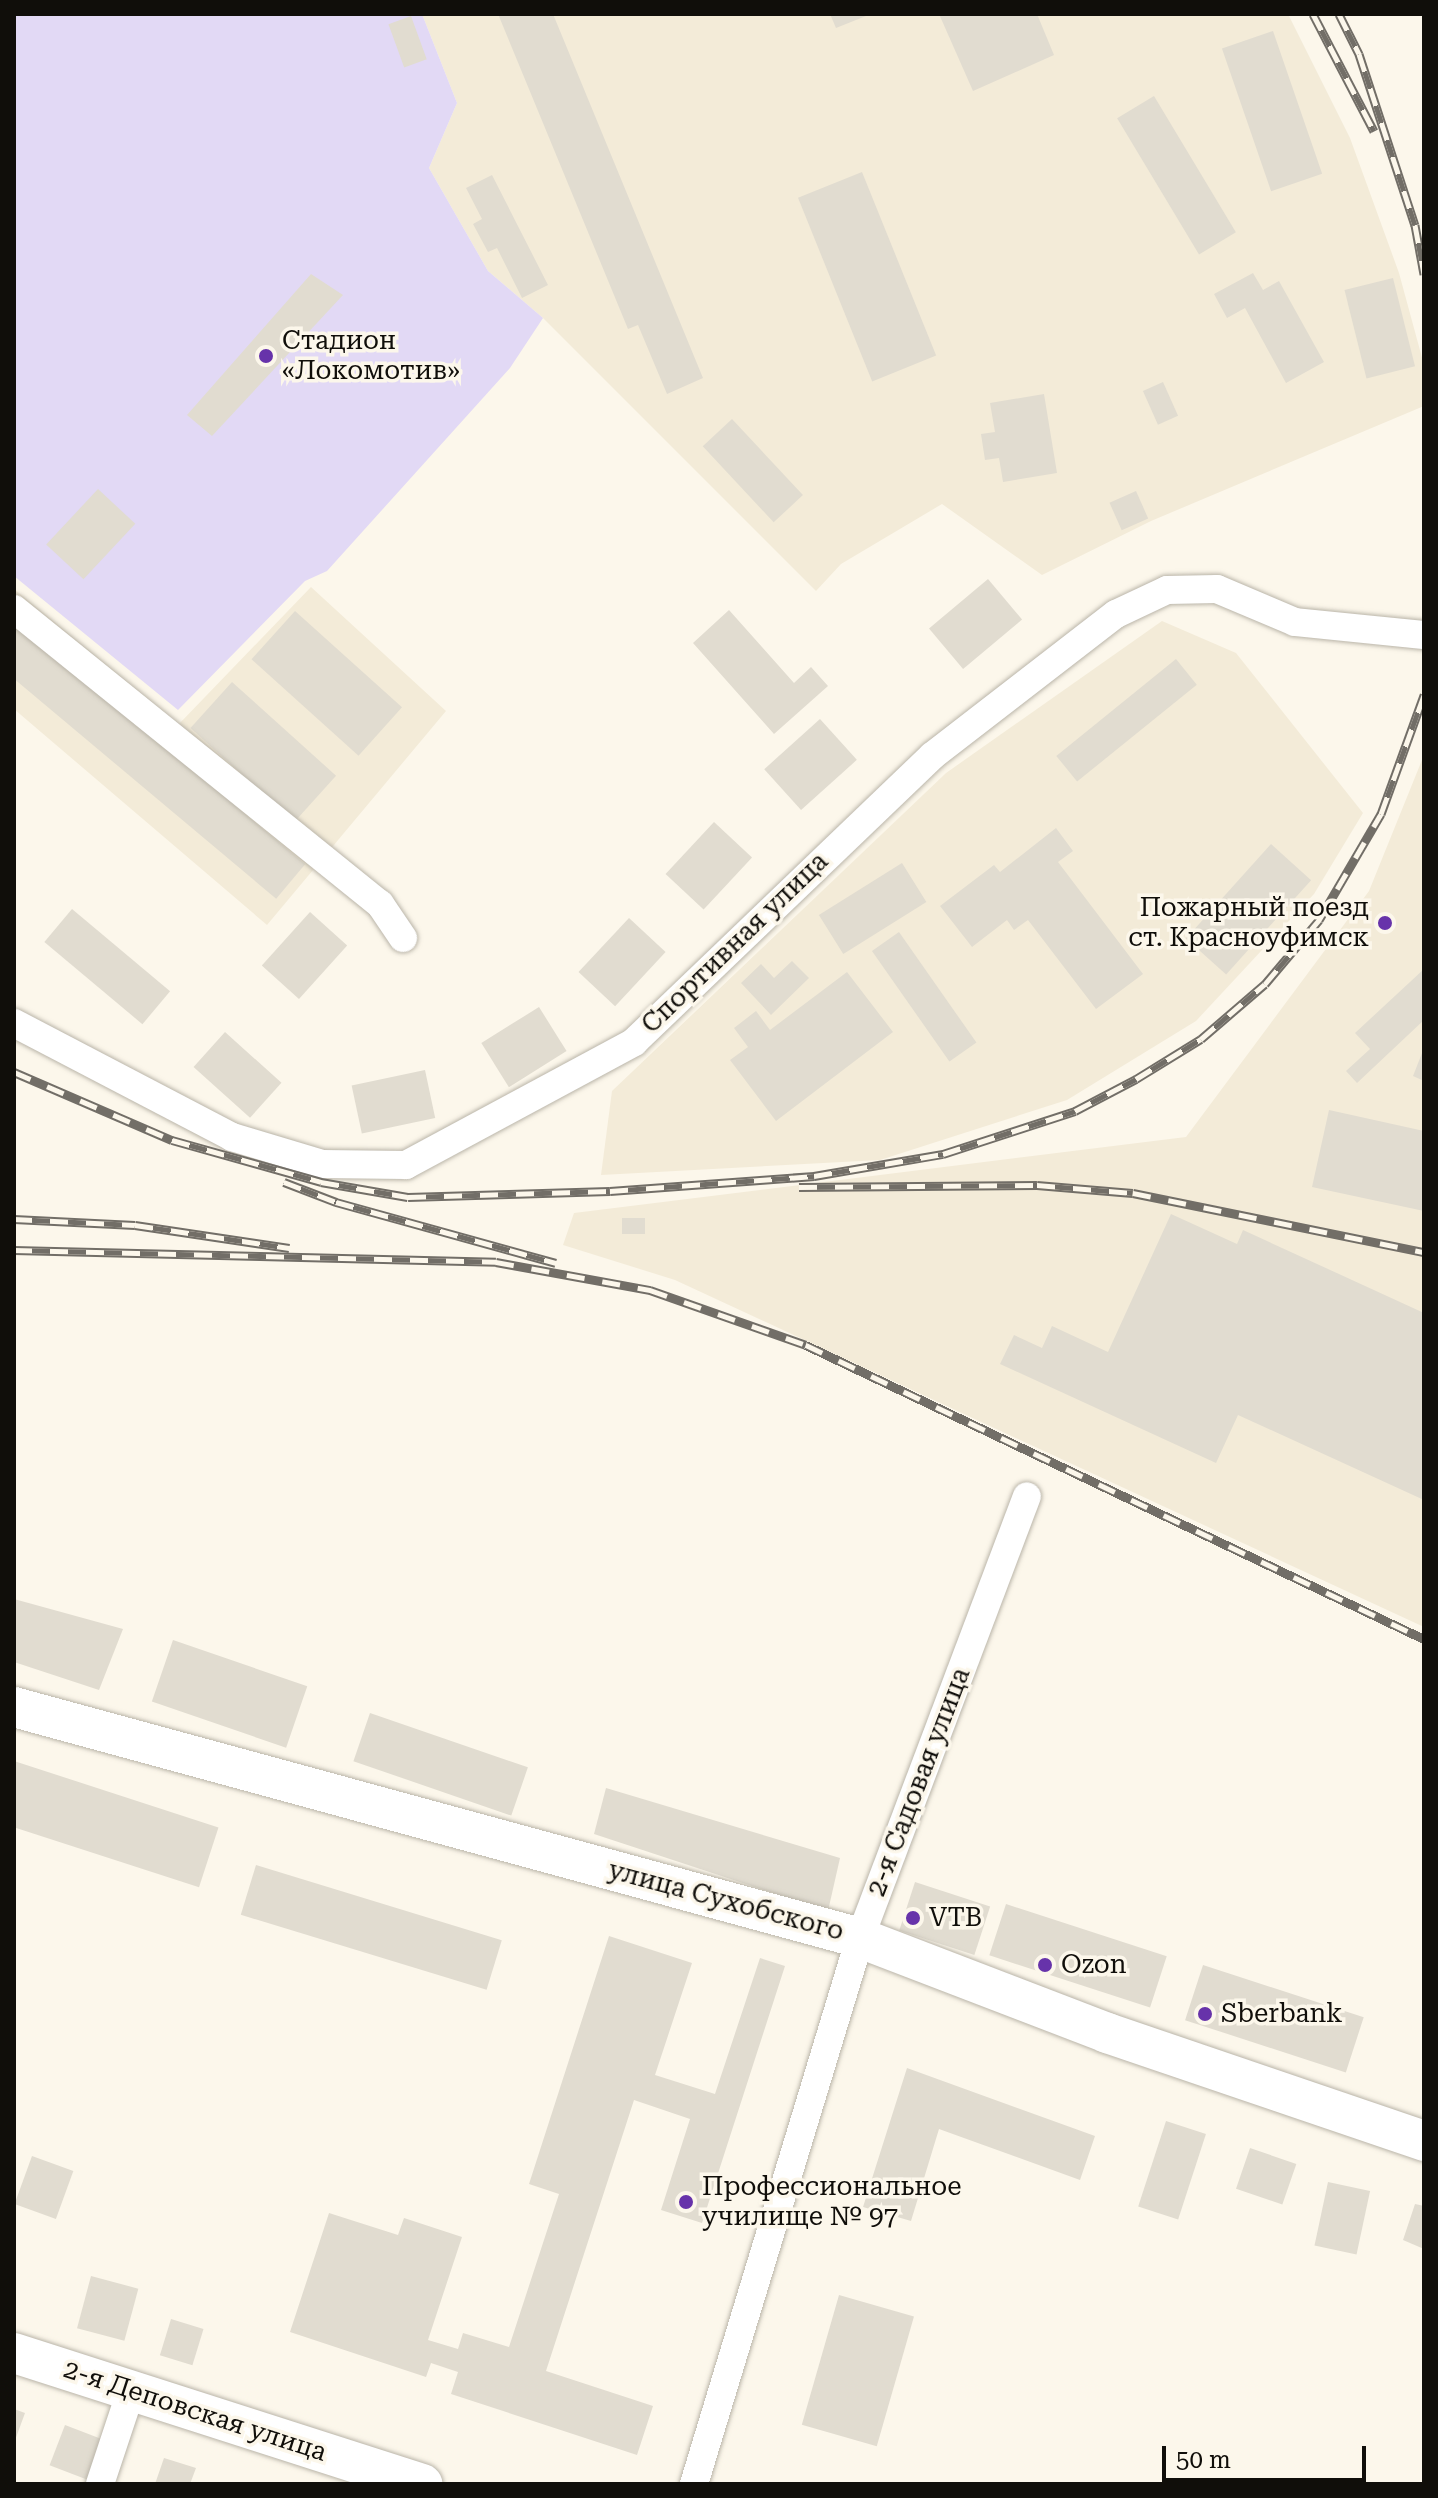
<!DOCTYPE html>
<html>
<head>
<meta charset="utf-8">
<style>
  body { margin:0 }
  #map { position:relative; width:1438px; height:2498px; overflow:hidden; background:#fcf7eb; font-family:"Roboto Serif",serif }
  div>[style] { position:absolute }
  [style*='--x'] { left:calc(var(--x)*1px); top:calc(var(--y)*1px); width:calc(var(--w)*1px); rotate:calc(var(--a)*1deg) }
  .built>* { inset:0; background:#f3ebd8 }
  .green>* { inset:0; background:#e2d9f5 }
  .building>* { inset:0; background:#e1dcd0; transform-origin:0 0 }
  .roads { filter:drop-shadow(0 0 2px #bab5a9) drop-shadow(0 0 2px #bab5a9) }
  .street>* { height:28px; margin:-14px; padding:0 14px; transform-origin:14px; border-radius:14px; background:#fff }
  .secondary>* { height:40px; margin:-20px; padding:0 20px; transform-origin:20px; border-radius:20px; background:#fff }
  .rail>* { height:9px; margin-top:-4.5px; transform-origin:0; background:repeating-linear-gradient(90deg,#fcf7eb 0 18px,#726e67 0 36px); box-sizing:border-box; border-block:2px solid #726e67 }
  .dots>* { width:22px; height:22px; translate:-50% -50%; box-sizing:border-box; border:4px solid #fcf7eb; border-radius:50% }
  span { translate:-50% -50%; white-space:nowrap; text-align:center; line-height:1.15; -webkit-text-stroke:7px #fcf7eb; paint-order:stroke }
  .poi-label { font-size:26px; color:#100e0a }
  .left { translate:0 -50%; text-align:left }
  .right { translate:-100% -50%; text-align:right }
  .street-label { font-size:26px; color:#100e0a }
  .frame { position:absolute; inset:0; border:16px solid #100e0a; pointer-events:none }
  .scale { position:absolute; left:1162px; top:2446px; width:204px; height:36px; box-sizing:border-box; border:4px solid #100e0a; border-top:0; padding-left:10px; font-size:24px; line-height:28px; white-space:nowrap; color:#100e0a; -webkit-text-stroke:6px #fcf7eb; paint-order:stroke }
</style>
</head>
<body>
<div id="map">
  <div class="built">
    <i style="clip-path:polygon(422px 14px,1288px 14px,1350px 138px,1399px 273px,1424px 365px,1424px 406px,1151px 521px,1042px 575px,942px 504px,841px 564px,816px 591px,543px 318px,488px 271px,429px 168px,457px 103px)"></i>
    <i style="clip-path:polygon(311px 587px,446px 711px,267px 925px,14px 709px,14px 589px,179px 724px)"></i>
    <i style="clip-path:polygon(1162px 621px,1236px 653px,1363px 813px,1314px 894px,1196px 1021px,1067px 1100px,880px 1160px,601px 1175px,612px 1091px,946px 773px)"></i>
    <i style="clip-path:polygon(1424px 755px,1424px 1627px,675px 1280px,563px 1245px,574px 1213px,1186px 1137px,1369px 891px)"></i>
  </div>
  <div class="green">
    <i style="clip-path:polygon(14px 14px,422px 14px,457px 103px,429px 168px,488px 271px,543px 318px,510px 368px,327px 571px,305px 581px,178px 710px,14px 576px)"></i>
  </div>
  <div class="building">
    <i style="clip-path:polygon(498px 14px,553px 14px,703px 378px,667px 394px,638px 325px,628px 329px)"></i>
    <i style="clip-path:polygon(830px 14px,871px 14px,836px 28px)"></i>
    <i style="clip-path:polygon(939px 14px,1037px 14px,1054px 55px,973px 91px)"></i>
    <i style="left:411px;top:16px;width:46px;height:24px;rotate:70deg"></i>
    <i style="left:1273px;top:31px;width:151px;height:54px;rotate:71deg"></i>
    <i style="left:1154px;top:96px;width:159px;height:43px;rotate:59deg"></i>
    <i style="left:862px;top:172px;width:198px;height:69px;rotate:68deg"></i>
    <i style="clip-path:polygon(492px 175px,548px 285px,522px 298px,497px 248px,488px 252px,473px 224px,482px 219px,466px 188px)"></i>
    <i style="clip-path:polygon(1253px 273px,1263px 290px,1279px 281px,1324px 362px,1286px 383px,1245px 308px,1227px 318px,1214px 294px)"></i>
    <i style="clip-path:polygon(311px 274px,343px 295px,212px 436px,187px 415px)"></i>
    <i style="left:1393px;top:278px;width:91px;height:50px;rotate:76deg"></i>
    <i style="left:1163px;top:382px;width:37px;height:22px;rotate:66deg"></i>
    <i style="clip-path:polygon(1044px 394px,1057px 473px,1003px 482px,999px 458px,985px 460px,981px 434px,995px 432px,990px 403px)"></i>
    <i style="left:732px;top:419px;width:104px;height:40px;rotate:47deg"></i>
    <i style="left:98px;top:489px;width:51px;height:76px;rotate:43deg"></i>
    <i style="left:1136px;top:491px;width:30px;height:29px;rotate:66deg"></i>
    <i style="left:988px;top:579px;width:53px;height:77px;rotate:50deg"></i>
    <i style="clip-path:polygon(729px 610px,794px 683px,811px 667px,828px 686px,774px 734px,693px 643px)"></i>
    <i style="left:295px;top:611px;width:144px;height:65px;rotate:42deg"></i>
    <i style="left:14px;top:620px;width:380px;height:45px;rotate:40deg"></i>
    <i style="left:1176px;top:659px;width:33px;height:154px;rotate:51deg"></i>
    <i style="left:232px;top:682px;width:140px;height:62px;rotate:42deg"></i>
    <i style="left:820px;top:719px;width:55px;height:75px;rotate:48deg"></i>
    <i style="left:714px;top:822px;width:52px;height:71px;rotate:43deg"></i>
    <i style="clip-path:polygon(1056px 828px,1073px 851px,1058px 862px,1143px 974px,1096px 1009px,1028px 920px,1014px 930px,1007px 920px,972px 947px,940px 906px,994px 865px,1000px 872px)"></i>
    <i style="left:1271px;top:844px;width:54px;height:127px;rotate:42deg"></i>
    <i style="left:902px;top:863px;width:46px;height:98px;rotate:58deg"></i>
    <i style="left:72px;top:909px;width:128px;height:43px;rotate:40deg"></i>
    <i style="left:310px;top:912px;width:50px;height:72px;rotate:42deg"></i>
    <i style="left:629px;top:918px;width:50px;height:74px;rotate:43deg"></i>
    <i style="left:899px;top:932px;width:135px;height:33px;rotate:55deg"></i>
    <i style="clip-path:polygon(792px 961px,809px 978px,771px 1015px,741px 983px,761px 964px,774px 978px)"></i>
    <i style="clip-path:polygon(1424px 969px,1424px 1020px,1357px 1083px,1346px 1071px,1370px 1049px,1355px 1033px)"></i>
    <i style="clip-path:polygon(847px 972px,893px 1032px,776px 1121px,730px 1060px,748px 1047px,734px 1028px,756px 1011px,770px 1030px)"></i>
    <i style="left:539px;top:1007px;width:52px;height:68px;rotate:58deg"></i>
    <i style="left:225px;top:1032px;width:76px;height:47px;rotate:42deg"></i>
    <i style="clip-path:polygon(1424px 1048px,1424px 1081px,1413px 1076px)"></i>
    <i style="left:425px;top:1070px;width:49px;height:75px;rotate:78deg"></i>
    <i style="clip-path:polygon(1329px 1110px,1424px 1131px,1424px 1211px,1312px 1187px)"></i>
    <i style="clip-path:polygon(1171px 1214px,1237px 1244px,1243px 1230px,1424px 1313px,1424px 1500px,1238px 1415px,1216px 1463px,1000px 1364px,1014px 1335px,1042px 1348px,1052px 1326px,1108px 1352px)"></i>
    <i style="left:645px;top:1218px;width:16px;height:23px;rotate:90deg"></i>
    <i style="clip-path:polygon(14px 1599px,123px 1629px,99px 1690px,14px 1662px)"></i>
    <i style="left:173px;top:1640px;width:142px;height:65px;rotate:19deg"></i>
    <i style="left:370px;top:1713px;width:167px;height:51px;rotate:19deg"></i>
    <i style="left:14px;top:1761px;width:215px;height:63px;rotate:18deg"></i>
    <i style="clip-path:polygon(606px 1788px,840px 1858px,828px 1911px,594px 1834px)"></i>
    <i style="left:256px;top:1865px;width:257px;height:52px;rotate:17deg"></i>
    <i style="left:915px;top:1882px;width:79px;height:51px;rotate:18deg"></i>
    <i style="left:1006px;top:1904px;width:169px;height:54px;rotate:18deg"></i>
    <i style="clip-path:polygon(609px 1936px,692px 1963px,655px 2075px,715px 2094px,760px 1958px,785px 1966px,702px 2223px,661px 2210px,690px 2119px,634px 2100px,546px 2371px,653px 2406px,637px 2455px,451px 2394px,458px 2372px,431px 2363px,426px 2377px,290px 2332px,329px 2213px,398px 2235px,404px 2218px,462px 2237px,428px 2340px,458px 2349px,463px 2333px,509px 2347px,559px 2194px,529px 2184px)"></i>
    <i style="left:1203px;top:1965px;width:169px;height:58px;rotate:18deg"></i>
    <i style="clip-path:polygon(907px 2068px,1095px 2136px,1080px 2180px,939px 2129px,911px 2221px,863px 2207px)"></i>
    <i style="left:1166px;top:2121px;width:42px;height:90px;rotate:18deg"></i>
    <i style="left:1250px;top:2148px;width:49px;height:43px;rotate:19deg"></i>
    <i style="left:32px;top:2156px;width:44px;height:51px;rotate:20deg"></i>
    <i style="left:1328px;top:2182px;width:43px;height:65px;rotate:12deg"></i>
    <i style="clip-path:polygon(1415px 2204px,1424px 2206px,1424px 2249px,1403px 2240px)"></i>
    <i style="left:91px;top:2276px;width:49px;height:54px;rotate:15deg"></i>
    <i style="left:839px;top:2295px;width:78px;height:135px;rotate:16deg"></i>
    <i style="left:171px;top:2319px;width:34px;height:38px;rotate:17deg"></i>
    <i style="clip-path:polygon(14px 2409px,25px 2413px,14px 2443px)"></i>
    <i style="left:65px;top:2425px;width:44px;height:43px;rotate:21deg"></i>
    <i style="clip-path:polygon(164px 2458px,196px 2468px,190px 2484px,155px 2484px)"></i>
  </div>
  <div class="roads">
    <div class="street">
      <i style="--x:14;--y:609;--w:470;--a:38.9"></i>
      <i style="--x:380;--y:904;--w:41;--a:55.9"></i>
      <i style="--x:14;--y:1023;--w:246;--a:27.6"></i>
      <i style="--x:232;--y:1137;--w:94;--a:16.7"></i>
      <i style="--x:322;--y:1164;--w:84;--a:0.7"></i>
      <i style="--x:406;--y:1165;--w:259;--a:-28.3"></i>
      <i style="--x:634;--y:1042;--w:413;--a:-43.8"></i>
      <i style="--x:932;--y:756;--w:232;--a:-37.7"></i>
      <i style="--x:1116;--y:614;--w:56;--a:-25.2"></i>
      <i style="--x:1167;--y:590;--w:50;--a:-1.1"></i>
      <i style="--x:1217;--y:589;--w:85;--a:22.9"></i>
      <i style="--x:1295;--y:622;--w:130;--a:5.8"></i>
      <i style="--x:100;--y:2484;--w:98;--a:-71.6"></i>
      <i style="--x:694;--y:2484;--w:571;--a:-73.09"></i>
      <i style="--x:860;--y:1938;--w:472;--a:-69.3"></i>
    </div>
    <div class="secondary">
      <i style="--x:14;--y:1707;--w:877;--a:15.27"></i>
      <i style="--x:860;--y:1938;--w:265;--a:21"></i>
      <i style="--x:1107;--y:2033;--w:335;--a:18.8"></i>
      <i style="--x:14;--y:2353;--w:429;--a:17.8"></i>
    </div>
  </div>
  <div class="rail">
    <i style="--x:1313;--y:14;--w:132;--a:62.5"></i>
    <i style="--x:1339;--y:14;--w:45;--a:63.4"></i>
    <i style="--x:1359;--y:54;--w:180;--a:71.9"></i>
    <i style="--x:1415;--y:225;--w:50;--a:79.6"></i>
    <i style="--x:14;--y:1072;--w:172;--a:23.3"></i>
    <i style="--x:172;--y:1140;--w:155;--a:15.7"></i>
    <i style="--x:321;--y:1182;--w:88;--a:9.8"></i>
    <i style="--x:408;--y:1197;--w:202;--a:-1.7"></i>
    <i style="--x:610;--y:1191;--w:205;--a:-4.2"></i>
    <i style="--x:814;--y:1176;--w:131;--a:-9.7"></i>
    <i style="--x:943;--y:1154;--w:139;--a:-18"></i>
    <i style="--x:1075;--y:1111;--w:69;--a:-27.7"></i>
    <i style="--x:1136;--y:1079;--w:76;--a:-31.6"></i>
    <i style="--x:1201;--y:1039;--w:84;--a:-40.7"></i>
    <i style="--x:1265;--y:984;--w:84;--a:-49.8"></i>
    <i style="--x:1319;--y:920;--w:123;--a:-59.7"></i>
    <i style="--x:1381;--y:814;--w:127;--a:-70.1"></i>
    <i style="--x:284;--y:1182;--w:56;--a:21"></i>
    <i style="--x:336;--y:1202;--w:228;--a:15.5"></i>
    <i style="--x:799;--y:1187;--w:238;--a:-0.5"></i>
    <i style="--x:1037;--y:1185;--w:96;--a:4.8"></i>
    <i style="--x:1133;--y:1193;--w:297;--a:11.5"></i>
    <i style="--x:14;--y:1219;--w:121;--a:2.8"></i>
    <i style="--x:135;--y:1225;--w:156;--a:8.5"></i>
    <i style="--x:14;--y:1250;--w:482;--a:1.4"></i>
    <i style="--x:496;--y:1262;--w:157;--a:10.3"></i>
    <i style="--x:650;--y:1290;--w:165;--a:19.4"></i>
    <i style="--x:806;--y:1345;--w:684;--a:25.44"></i>
  </div>
  <div class="dots">
    <i style="left:266px;top:356px;background:#6733aa"></i>
    <i style="left:1385px;top:923px;background:#6733aa"></i>
    <i style="left:913px;top:1918px;background:#6733aa"></i>
    <i style="left:1045px;top:1965px;background:#6733aa"></i>
    <i style="left:1205px;top:2014px;background:#6733aa"></i>
    <i style="left:686px;top:2202px;background:#6733aa"></i>
  </div>
  <div class="poi-label">
    <span class="left" style="left:282px;top:356px">Стадион<br>«Локомотив»</span>
    <span class="right" style="left:1369px;top:923px">Пожарный поезд<br>ст. Красноуфимск</span>
    <span class="left" style="left:929px;top:1918px">VTB</span>
    <span class="left" style="left:1061px;top:1965px">Ozon</span>
    <span class="left" style="left:1221px;top:2014px">Sberbank</span>
    <span class="left" style="left:702px;top:2202px">Профессиональное<br>училище № 97</span>
  </div>
  <div class="street-label">
    <span style="left:735px;top:943px;rotate:-44deg">Спортивная улица</span>
    <span style="left:919px;top:1782px;rotate:-69deg">2-я Садовая улица</span>
    <span style="left:726px;top:1901px;rotate:15deg">улица Сухобского</span>
    <span style="left:195px;top:2411px;rotate:18deg">2-я Деповская улица</span>
  </div>
  <div class="frame"></div>
  <div class="scale">50 m</div>
</div>
</body>
</html>
